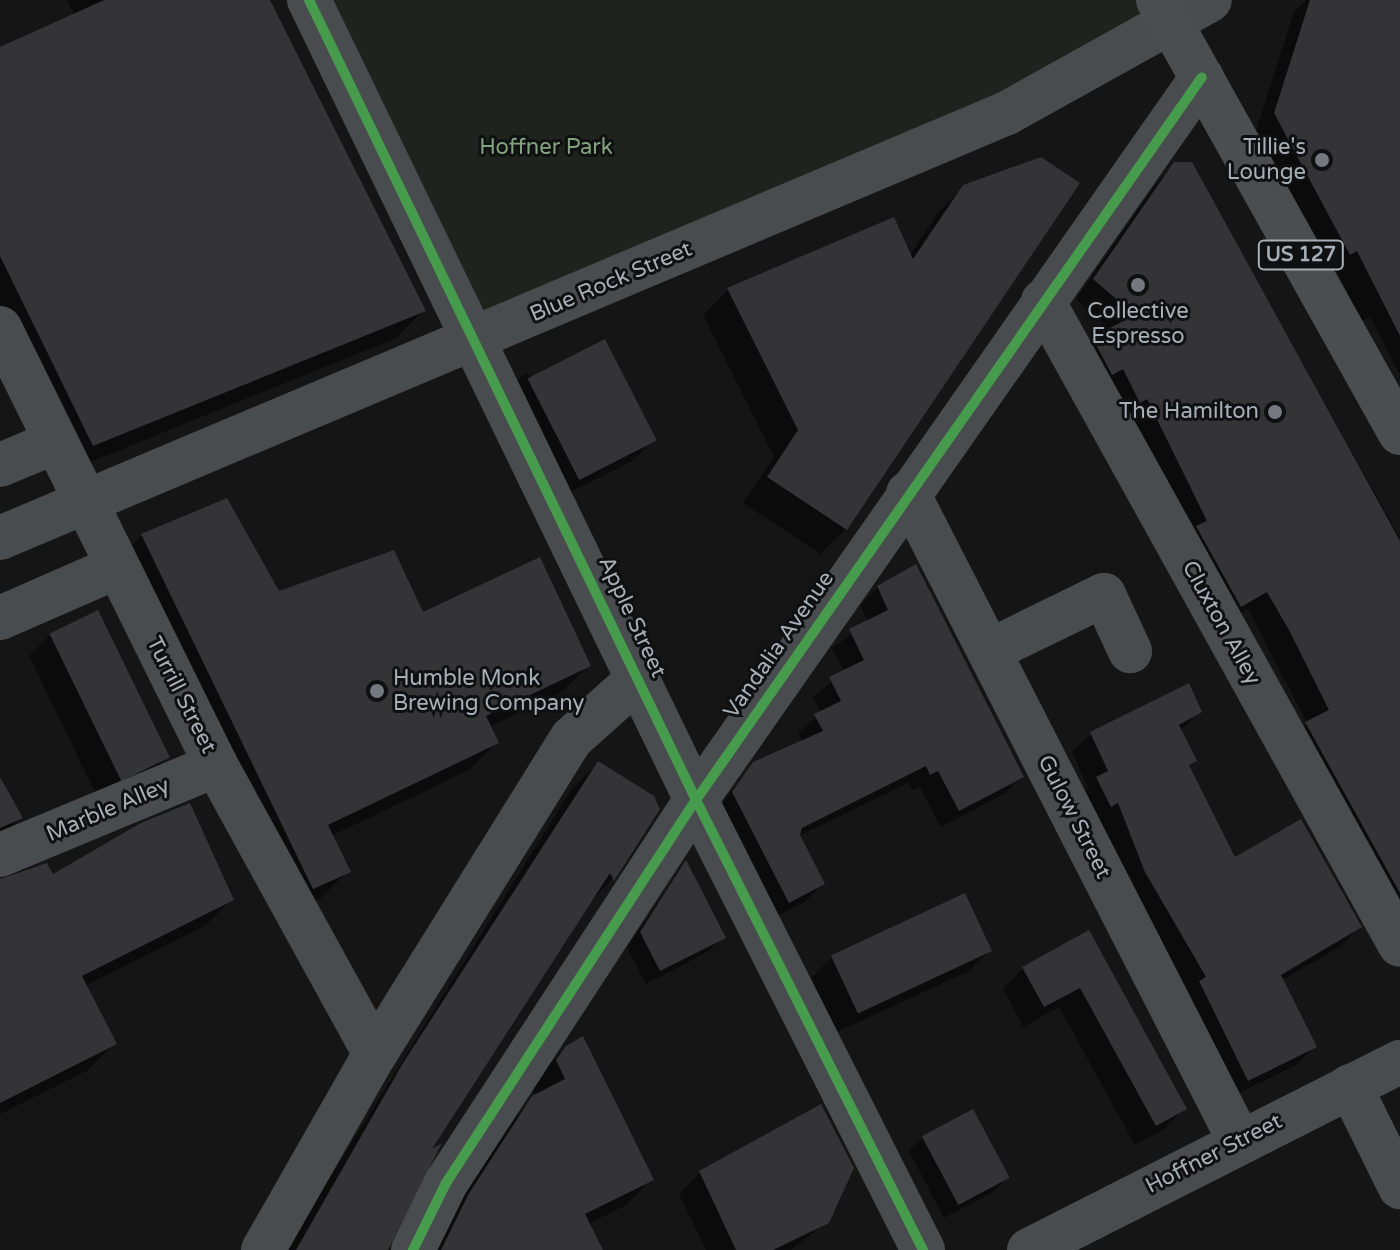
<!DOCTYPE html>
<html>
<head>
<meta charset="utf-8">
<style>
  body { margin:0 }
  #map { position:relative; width:1400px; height:1250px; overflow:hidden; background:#151515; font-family:"Varela Round",sans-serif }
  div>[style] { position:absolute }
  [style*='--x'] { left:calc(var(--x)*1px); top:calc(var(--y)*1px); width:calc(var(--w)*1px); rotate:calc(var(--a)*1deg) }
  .green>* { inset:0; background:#1e241d }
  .shadow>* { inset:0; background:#0007 }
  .building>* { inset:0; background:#343436; transform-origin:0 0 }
  .minor>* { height:44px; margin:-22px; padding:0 22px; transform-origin:22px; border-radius:22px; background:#494c4e }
  .major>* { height:44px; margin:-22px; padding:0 22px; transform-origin:22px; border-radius:22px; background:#4b4e50 }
  .cycleway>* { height:10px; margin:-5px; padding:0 5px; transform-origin:5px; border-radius:5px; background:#469c4c }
  .dots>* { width:22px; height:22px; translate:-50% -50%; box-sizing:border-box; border:4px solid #0f1011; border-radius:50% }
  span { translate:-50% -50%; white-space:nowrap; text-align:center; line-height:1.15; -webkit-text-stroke:6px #0f1011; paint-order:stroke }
  .shield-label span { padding:2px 6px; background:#0f1011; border:2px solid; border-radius:6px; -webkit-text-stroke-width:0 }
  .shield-label { font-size:20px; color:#a6afb7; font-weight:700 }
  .poi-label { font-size:22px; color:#a6afb7 }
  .right { translate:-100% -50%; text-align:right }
  .left { translate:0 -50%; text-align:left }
  .park-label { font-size:22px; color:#82a37c }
  .street-label { font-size:22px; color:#a6afb7 }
</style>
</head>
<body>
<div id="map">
  <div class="green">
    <i style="clip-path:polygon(309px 0,1158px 0,1169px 20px,475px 340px)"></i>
  </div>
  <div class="shadow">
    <i style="clip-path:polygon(67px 0,268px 0,423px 311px,396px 338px,66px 472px,0 338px,0 49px,75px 15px)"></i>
    <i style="clip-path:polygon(1306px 0,1400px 0,1400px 374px,1370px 317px,1362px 321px,1336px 270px,1329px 274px,1255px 134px,1294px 12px)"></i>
    <i style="clip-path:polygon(1175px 164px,1191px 164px,1400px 538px,1400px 945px,1288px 743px,1307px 723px,1248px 609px,1222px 624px,1074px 358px,1111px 330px,1076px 299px,1156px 184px)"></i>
    <i style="clip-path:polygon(1077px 183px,846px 529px,820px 554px,743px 503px,774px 457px,703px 315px,728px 290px,910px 255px,938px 213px,964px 186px)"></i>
    <i style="clip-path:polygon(525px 373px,653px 440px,632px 461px,557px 499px,504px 394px)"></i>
    <i style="clip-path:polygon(142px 535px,278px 594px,422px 615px,589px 665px,562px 692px,489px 727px,496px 743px,469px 770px,331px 836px,348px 871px,321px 898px,286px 915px,115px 562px)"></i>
    <i style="clip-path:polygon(878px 587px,1021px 777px,1004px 794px,941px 827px,920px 787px,912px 791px,908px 783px,799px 836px,823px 884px,805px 902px,771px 919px,716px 811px,754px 764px,803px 742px,798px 733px,821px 713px,813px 697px,844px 671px,832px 648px,869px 622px,860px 605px)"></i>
    <i style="clip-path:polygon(50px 635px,167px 757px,146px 778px,98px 798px,29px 656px)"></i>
    <i style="clip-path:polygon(1199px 712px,1180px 731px,1195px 761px,1188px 767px,1234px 860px,1359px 927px,1341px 946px,1282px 980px,1315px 1046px,1296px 1065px,1229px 1098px,1078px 798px,1088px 788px,1072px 752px,1091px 734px)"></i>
    <i style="clip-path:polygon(598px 763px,658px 809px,612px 879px,588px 904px,426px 1154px,374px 1250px,285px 1250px,571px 790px)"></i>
    <i style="clip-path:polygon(0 781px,20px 818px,0 838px)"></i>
    <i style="clip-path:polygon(686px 864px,723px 937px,709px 951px,646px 984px,627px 947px)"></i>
    <i style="clip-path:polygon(52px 876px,231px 900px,205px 926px,85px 986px,114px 1044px,88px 1070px,0 1114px,0 879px)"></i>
    <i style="clip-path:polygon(1088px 932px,1184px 1109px,1163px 1130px,1135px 1145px,1059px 1007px,1023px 1027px,1003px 989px,1023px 968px)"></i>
    <i style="clip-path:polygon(990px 950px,969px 971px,837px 1032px,811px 978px,832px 957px)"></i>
    <i style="clip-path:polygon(567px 1047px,652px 1179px,626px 1205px,588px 1224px,600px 1250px,430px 1250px,507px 1124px,536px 1097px,532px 1087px,540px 1073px)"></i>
    <i style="clip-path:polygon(923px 1137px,1007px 1178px,993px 1192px,944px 1218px,909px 1151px)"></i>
    <i style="clip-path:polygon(700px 1173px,827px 1221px,791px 1250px,706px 1250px,679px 1194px)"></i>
  </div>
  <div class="building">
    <i style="clip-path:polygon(104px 0,270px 0,426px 311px,93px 446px,0 256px,0 47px)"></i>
    <i style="clip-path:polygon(1310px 0,1400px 0,1400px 336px,1357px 251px,1350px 255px,1274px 113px)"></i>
    <i style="clip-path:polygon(1041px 157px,1080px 183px,847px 530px,767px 477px,798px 430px,727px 288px,894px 217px,913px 259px,963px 185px)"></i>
    <i style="clip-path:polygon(1174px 162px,1192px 162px,1400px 541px,1400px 893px,1305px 722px,1329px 710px,1289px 630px,1267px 592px,1241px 607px,1196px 526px,1207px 521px,1147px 399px,1140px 403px,1123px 369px,1112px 375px,1092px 337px,1135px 315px,1093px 279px)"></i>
    <i style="left:605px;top:339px;width:114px;height:87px;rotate:63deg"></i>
    <i style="clip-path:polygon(227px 498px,279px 591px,394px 550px,423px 612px,540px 557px,591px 666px,486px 716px,499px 743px,328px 825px,351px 872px,313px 889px,141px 534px)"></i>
    <i style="clip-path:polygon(916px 564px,1024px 777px,959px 811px,938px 771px,930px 775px,926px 766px,802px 828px,800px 835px,825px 884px,789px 903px,732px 792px,753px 762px,823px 731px,814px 714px,841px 701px,829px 677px,864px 660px,849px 629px,888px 610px,877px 586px)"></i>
    <i style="left:98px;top:610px;width:164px;height:54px;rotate:64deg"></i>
    <i style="clip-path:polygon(1189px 683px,1202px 712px,1179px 725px,1197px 761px,1189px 765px,1235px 857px,1301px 819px,1362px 927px,1281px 975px,1317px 1047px,1248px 1081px,1199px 981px,1206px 977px,1145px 872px,1118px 803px,1111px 807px,1096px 777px,1108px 771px,1090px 732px)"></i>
    <i style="clip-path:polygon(598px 761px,654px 796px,660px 809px,614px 881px,610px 873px,432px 1149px,442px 1143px,388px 1250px,296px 1250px,403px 1063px)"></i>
    <i style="clip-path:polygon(0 777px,23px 818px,0 828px)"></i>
    <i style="clip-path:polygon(190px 803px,234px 900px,82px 976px,117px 1044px,0 1103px,0 879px,47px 863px,53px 874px,141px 823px)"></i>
    <i style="clip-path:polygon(686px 860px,726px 938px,660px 971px,640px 932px)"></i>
    <i style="left:965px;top:893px;width:64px;height:148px;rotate:65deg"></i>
    <i style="clip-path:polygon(1089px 930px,1187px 1109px,1156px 1126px,1080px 988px,1044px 1007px,1022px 967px)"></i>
    <i style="clip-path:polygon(583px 1036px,654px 1180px,585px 1214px,603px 1250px,441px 1250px,468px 1195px,532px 1096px,565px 1079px,556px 1060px,566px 1046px)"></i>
    <i style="clip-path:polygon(821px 1104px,854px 1168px,829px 1223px,773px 1250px,736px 1250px,699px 1171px)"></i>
    <i style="left:973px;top:1109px;width:78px;height:58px;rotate:62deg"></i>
  </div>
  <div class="minor">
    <i style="--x:309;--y:0;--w:889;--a:64.18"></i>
    <i style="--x:696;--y:800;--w:504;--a:63.23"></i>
    <i style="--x:1043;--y:301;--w:736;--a:61"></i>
    <i style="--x:0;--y:328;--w:487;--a:63.7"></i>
    <i style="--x:216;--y:765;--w:330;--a:61.2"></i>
    <i style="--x:0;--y:465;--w:60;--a:-22.7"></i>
    <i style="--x:908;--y:493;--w:727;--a:62.91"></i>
    <i style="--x:0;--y:538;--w:1093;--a:-22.88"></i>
    <i style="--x:1007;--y:113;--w:232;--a:-29.1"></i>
    <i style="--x:0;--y:618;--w:128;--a:-23.6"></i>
    <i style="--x:989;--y:651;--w:128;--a:-26"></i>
    <i style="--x:1104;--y:595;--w:62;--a:65.1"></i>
    <i style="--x:0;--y:855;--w:234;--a:-22.6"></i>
    <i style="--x:1350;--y:1086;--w:113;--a:63.7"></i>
    <i style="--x:263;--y:1250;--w:226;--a:-60.3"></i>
    <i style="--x:375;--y:1054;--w:372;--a:-58.1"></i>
    <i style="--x:572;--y:738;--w:90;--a:-41.8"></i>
    <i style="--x:413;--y:1250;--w:75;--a:-63.8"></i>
    <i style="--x:446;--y:1183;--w:457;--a:-56.9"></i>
    <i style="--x:696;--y:800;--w:882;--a:-55.01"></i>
    <i style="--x:1029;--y:1250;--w:416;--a:-26.9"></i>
  </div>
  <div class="major">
    <i style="--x:1158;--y:0;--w:496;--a:60.8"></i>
  </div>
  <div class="cycleway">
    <i style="--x:309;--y:0;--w:889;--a:64.18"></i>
    <i style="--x:696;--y:800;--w:504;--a:63.23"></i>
    <i style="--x:413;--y:1250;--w:75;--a:-63.8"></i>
    <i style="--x:446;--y:1183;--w:457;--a:-56.9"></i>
    <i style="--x:696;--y:800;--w:882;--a:-55.01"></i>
  </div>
  <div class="dots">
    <i style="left:1322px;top:160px;background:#73797e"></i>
    <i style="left:1138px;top:285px;background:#73797e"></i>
    <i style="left:1275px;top:412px;background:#73797e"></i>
    <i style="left:377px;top:691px;background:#73797e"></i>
  </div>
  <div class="shield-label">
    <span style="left:1301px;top:255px">US 127</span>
  </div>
  <div class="poi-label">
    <span class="right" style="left:1306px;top:160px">Tillie's<br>Lounge</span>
    <span style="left:1138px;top:324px">Collective<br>Espresso</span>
    <span class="right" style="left:1259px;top:412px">The Hamilton</span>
    <span class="left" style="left:393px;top:691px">Humble Monk<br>Brewing Company</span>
  </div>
  <div class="park-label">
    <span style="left:546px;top:148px">Hoffner Park</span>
  </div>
  <div class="street-label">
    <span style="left:611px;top:282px;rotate:-23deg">Blue Rock Street</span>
    <span style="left:632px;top:617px;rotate:65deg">Apple Street</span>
    <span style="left:1221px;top:623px;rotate:61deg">Cluxton Alley</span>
    <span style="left:779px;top:645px;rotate:-55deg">Vandalia Avenue</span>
    <span style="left:181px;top:695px;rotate:63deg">Turrill Street</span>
    <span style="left:108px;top:810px;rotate:-23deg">Marble Alley</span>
    <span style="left:1074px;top:817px;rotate:63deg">Gulow Street</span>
    <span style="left:1214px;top:1154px;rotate:-27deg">Hoffner Street</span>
  </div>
</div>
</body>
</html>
